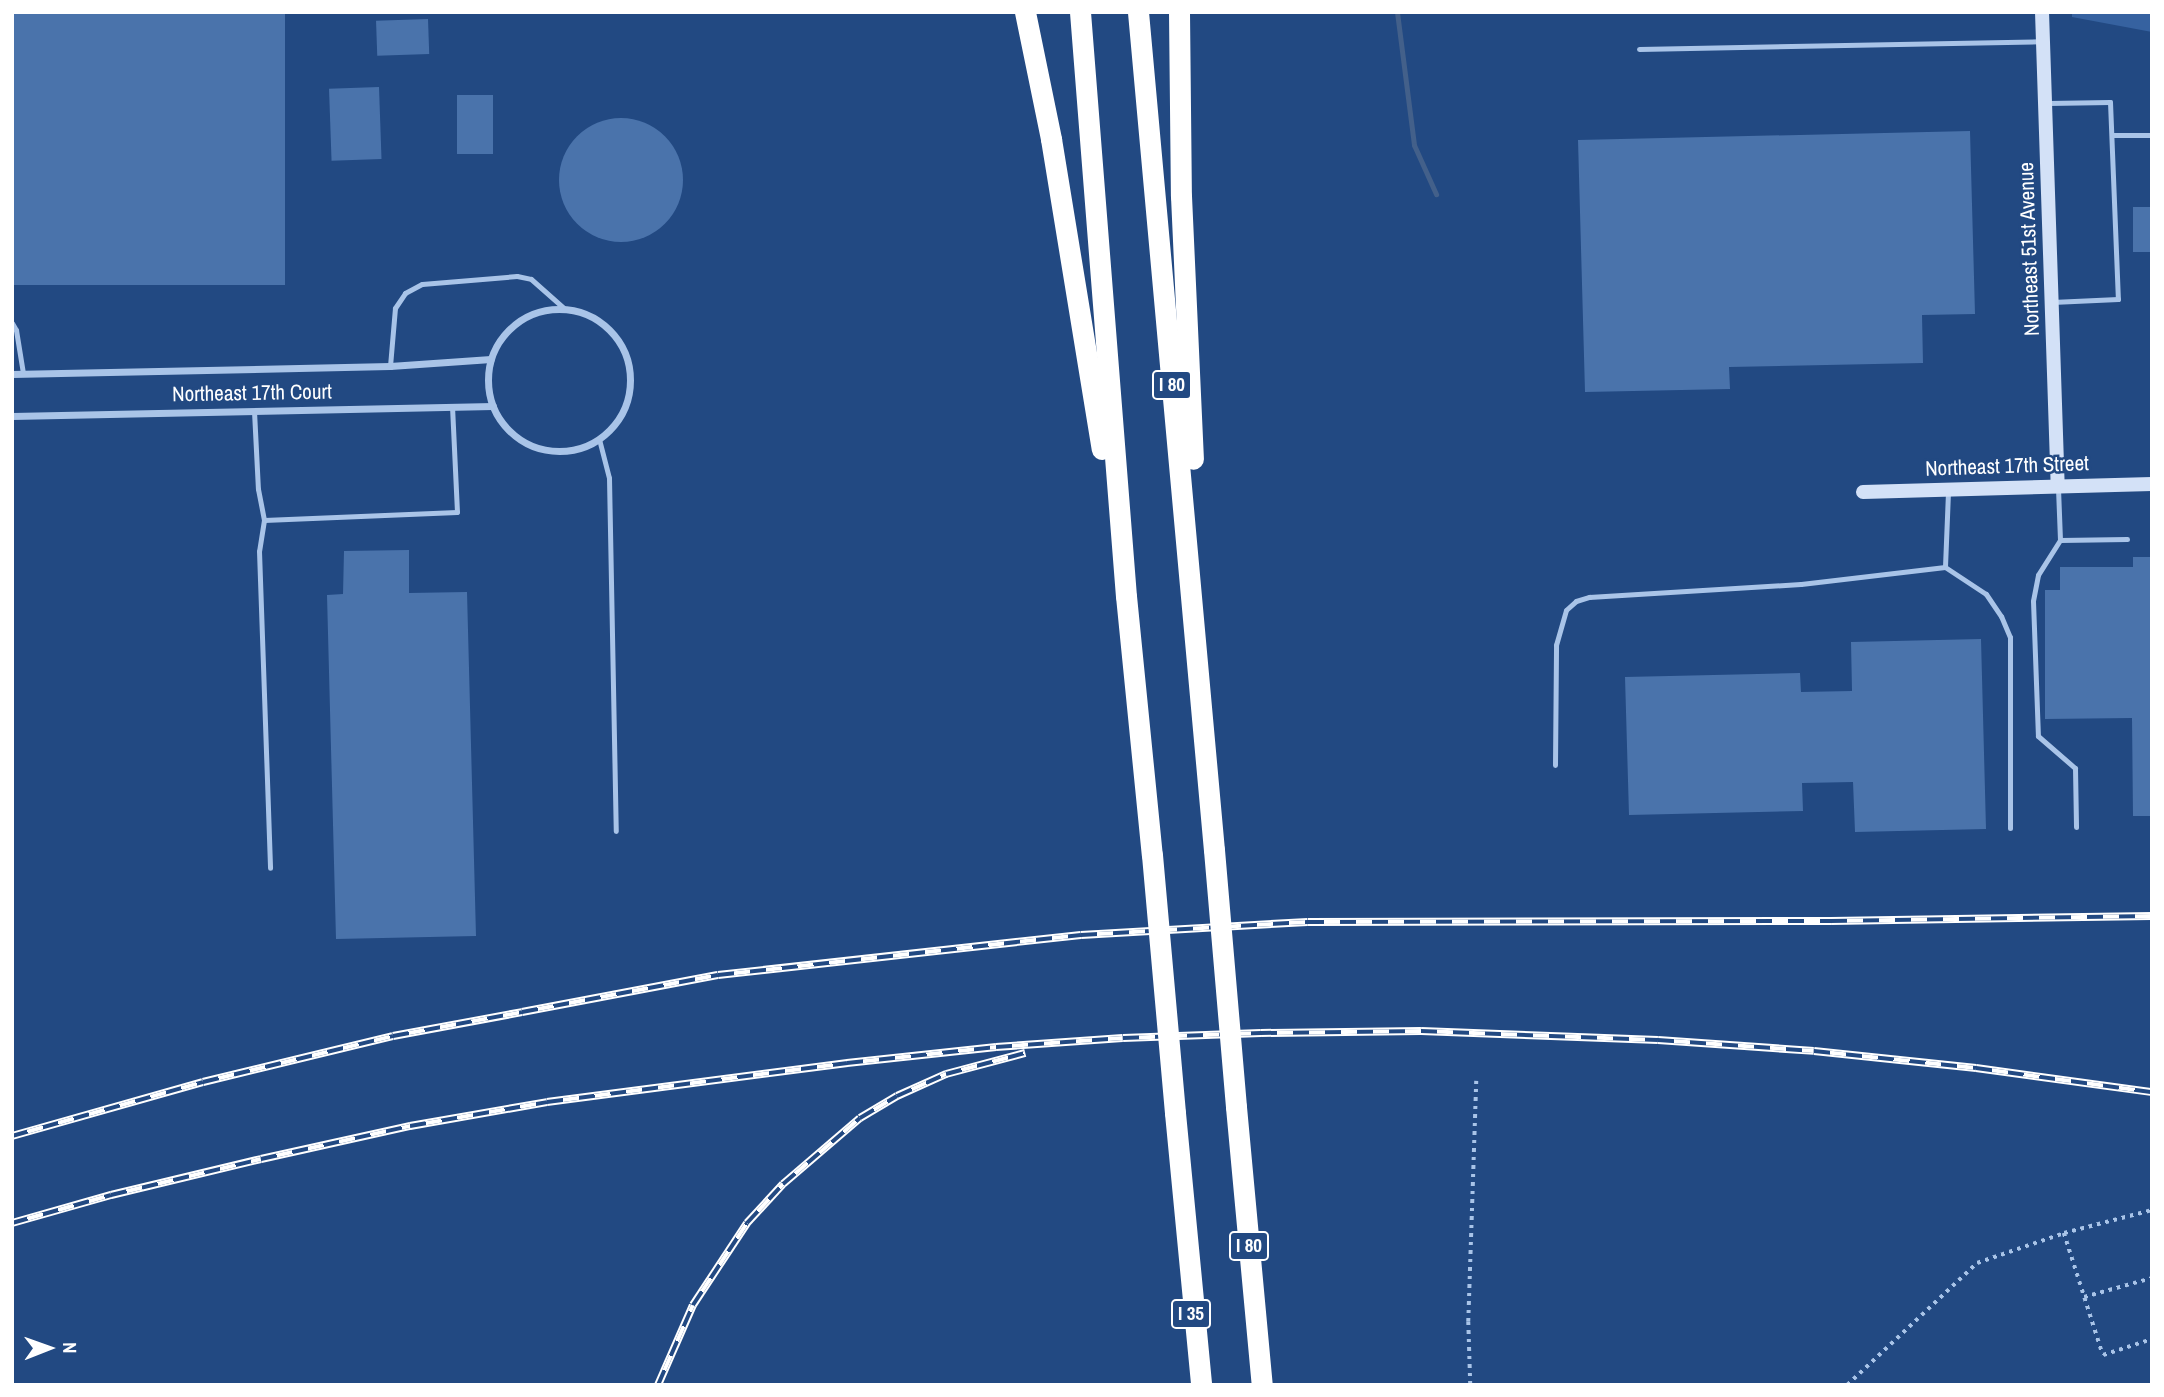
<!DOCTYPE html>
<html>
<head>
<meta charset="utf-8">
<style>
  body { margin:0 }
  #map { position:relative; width:2164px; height:1397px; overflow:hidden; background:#224982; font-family:"Archivo Narrow",sans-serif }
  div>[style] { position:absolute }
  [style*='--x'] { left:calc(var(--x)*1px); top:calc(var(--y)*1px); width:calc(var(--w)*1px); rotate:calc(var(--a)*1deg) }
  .green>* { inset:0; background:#3662a0 }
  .stream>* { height:5px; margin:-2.5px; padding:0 2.5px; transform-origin:2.5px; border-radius:2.5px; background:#43608a }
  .building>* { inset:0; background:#4a73ab; transform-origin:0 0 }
  .round { border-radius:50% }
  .path>* { height:3.5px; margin-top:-1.75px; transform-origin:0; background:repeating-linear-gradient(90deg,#a9c4e8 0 3.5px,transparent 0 8.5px) }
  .lane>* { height:5px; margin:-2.5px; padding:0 2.5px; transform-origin:2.5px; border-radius:2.5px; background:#a9c4e8 }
  .street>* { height:7px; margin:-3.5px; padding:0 3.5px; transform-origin:3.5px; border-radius:3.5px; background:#a9c4e8 }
  .street>.ring { margin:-3.5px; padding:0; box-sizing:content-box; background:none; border:7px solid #a9c4e8; border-radius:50% }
  .secondary>* { height:14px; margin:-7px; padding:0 7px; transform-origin:7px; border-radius:7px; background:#d3e1f7 }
  .highway>* { height:21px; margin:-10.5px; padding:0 10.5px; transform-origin:10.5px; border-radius:10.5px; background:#fff }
  .rail>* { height:8px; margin-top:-4px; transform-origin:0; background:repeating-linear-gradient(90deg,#224982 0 16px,#fff 0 32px); box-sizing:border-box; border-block:2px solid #fff }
  .highway-bridge>* { height:21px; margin:-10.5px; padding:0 10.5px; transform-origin:10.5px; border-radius:10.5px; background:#fff }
  span { translate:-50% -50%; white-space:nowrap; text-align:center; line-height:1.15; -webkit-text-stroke:5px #224982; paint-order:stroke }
  .shield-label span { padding:2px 5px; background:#224982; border:2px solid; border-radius:5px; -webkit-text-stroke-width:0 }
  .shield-label { font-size:19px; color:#fff; font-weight:700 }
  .street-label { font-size:21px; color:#fff }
  .frame { position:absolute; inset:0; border:14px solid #fff; pointer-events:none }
  .north { position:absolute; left:14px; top:1313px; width:70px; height:70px; -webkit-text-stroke:5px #224982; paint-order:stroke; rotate:89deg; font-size:19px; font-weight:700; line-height:28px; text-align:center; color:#fff }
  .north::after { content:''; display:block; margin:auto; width:24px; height:32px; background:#fff; clip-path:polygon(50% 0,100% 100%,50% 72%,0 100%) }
</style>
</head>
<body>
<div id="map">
  <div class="green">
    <i style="clip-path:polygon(2072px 12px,2152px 12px,2152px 32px,2072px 17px)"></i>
  </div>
  <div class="stream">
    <i style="--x:1397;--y:12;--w:134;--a:82.7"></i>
    <i style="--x:1414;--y:145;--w:54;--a:65.8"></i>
  </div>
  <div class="building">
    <i style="left:12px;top:12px;width:273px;height:273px"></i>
    <i style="left:428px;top:19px;width:35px;height:52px;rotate:88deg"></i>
    <i style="left:379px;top:87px;width:72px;height:50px;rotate:88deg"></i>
    <i style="left:457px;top:95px;width:36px;height:59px"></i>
    <i class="round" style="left:559px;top:118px;width:124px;height:124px"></i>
    <i style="clip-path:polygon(1970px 131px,1975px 314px,1922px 315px,1923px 363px,1729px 367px,1730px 389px,1585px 392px,1578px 140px)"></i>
    <i style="left:2133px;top:207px;width:19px;height:45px"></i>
    <i style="clip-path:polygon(409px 550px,409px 593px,467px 592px,476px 936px,336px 939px,327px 595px,343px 594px,344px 551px)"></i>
    <i style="clip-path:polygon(2133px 557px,2152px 557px,2152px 816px,2133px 816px,2132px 718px,2045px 719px,2045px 590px,2060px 590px,2060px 567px,2133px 567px)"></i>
    <i style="clip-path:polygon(1981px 639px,1986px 829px,1855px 832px,1853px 782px,1802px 783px,1803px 811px,1629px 815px,1625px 677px,1800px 673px,1801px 692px,1852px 691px,1851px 642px)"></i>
  </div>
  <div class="path">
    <i style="--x:2064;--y:1233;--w:128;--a:72.3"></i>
    <i style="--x:2103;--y:1355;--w:52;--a:-18.1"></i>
    <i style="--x:2084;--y:1297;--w:71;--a:-15.6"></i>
    <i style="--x:1470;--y:1385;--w:63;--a:-91.8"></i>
    <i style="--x:1468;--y:1322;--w:241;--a:-88.1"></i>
    <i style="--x:1847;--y:1385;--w:178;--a:-43.2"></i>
    <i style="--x:1977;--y:1263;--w:92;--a:-19"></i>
    <i style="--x:2064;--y:1233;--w:91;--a:-14.6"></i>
  </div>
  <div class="lane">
    <i style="--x:1639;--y:49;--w:401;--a:-1.1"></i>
    <i style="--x:2048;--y:103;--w:62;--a:-0.9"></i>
    <i style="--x:2110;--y:102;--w:197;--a:87.7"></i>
    <i style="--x:2118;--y:299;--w:66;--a:177.4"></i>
    <i style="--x:2112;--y:135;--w:40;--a:0"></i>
    <i style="--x:12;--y:323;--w:8;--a:60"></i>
    <i style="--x:16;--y:330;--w:44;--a:80.8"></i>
    <i style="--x:390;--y:366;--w:58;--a:-85.1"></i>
    <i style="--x:395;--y:308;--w:18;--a:-56"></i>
    <i style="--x:405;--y:293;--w:19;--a:-28"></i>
    <i style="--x:422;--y:284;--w:95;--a:-4.8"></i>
    <i style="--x:517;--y:276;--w:14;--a:12"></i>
    <i style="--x:531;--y:279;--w:45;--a:41.4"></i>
    <i style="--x:254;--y:411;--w:78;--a:87.1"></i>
    <i style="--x:258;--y:489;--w:32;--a:79"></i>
    <i style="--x:264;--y:520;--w:193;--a:-2.4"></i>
    <i style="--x:457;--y:512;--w:105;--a:-92.7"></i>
    <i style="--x:599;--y:439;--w:40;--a:75.6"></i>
    <i style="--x:609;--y:478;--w:353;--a:88.9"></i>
    <i style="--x:2058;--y:488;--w:52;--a:87.8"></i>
    <i style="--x:2060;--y:540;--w:67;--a:-0.9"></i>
    <i style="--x:1948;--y:492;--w:75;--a:92.3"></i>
    <i style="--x:1945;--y:567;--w:49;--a:33.4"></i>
    <i style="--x:1986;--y:594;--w:27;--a:56"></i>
    <i style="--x:2001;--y:616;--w:23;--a:67"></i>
    <i style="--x:2010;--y:637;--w:191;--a:90"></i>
    <i style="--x:264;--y:520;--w:31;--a:99"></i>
    <i style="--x:259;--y:551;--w:317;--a:88"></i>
    <i style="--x:2060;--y:540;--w:41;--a:122.2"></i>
    <i style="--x:2038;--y:575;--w:26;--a:101"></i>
    <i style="--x:2033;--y:601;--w:135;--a:87.9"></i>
    <i style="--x:2038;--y:736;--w:49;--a:40.9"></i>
    <i style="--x:2075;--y:768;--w:59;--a:89"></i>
    <i style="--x:1555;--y:765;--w:120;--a:-89.5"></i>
    <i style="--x:1556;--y:645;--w:36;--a:-74"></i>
    <i style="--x:1566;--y:610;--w:13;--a:-42"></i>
    <i style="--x:1576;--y:601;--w:14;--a:-17"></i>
    <i style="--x:1589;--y:597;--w:212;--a:-3.5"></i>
    <i style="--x:1801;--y:584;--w:145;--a:-6.7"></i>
  </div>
  <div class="street">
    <i class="ring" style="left:488px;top:309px;width:135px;height:135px"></i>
    <i style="--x:12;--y:374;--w:378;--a:-1.2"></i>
    <i style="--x:390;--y:366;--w:101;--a:-4"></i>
    <i style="--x:12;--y:416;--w:481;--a:-1.2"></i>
  </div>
  <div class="secondary">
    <i style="--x:2042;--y:12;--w:473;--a:88.1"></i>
    <i style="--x:1863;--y:492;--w:289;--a:-1.6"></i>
  </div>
  <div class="highway">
    <i style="--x:1025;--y:12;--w:130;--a:78.4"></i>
    <i style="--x:1051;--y:139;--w:314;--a:80.7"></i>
    <i style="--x:1080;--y:12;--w:586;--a:85.5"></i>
    <i style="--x:1126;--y:596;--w:260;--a:84.3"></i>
    <i style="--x:1138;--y:12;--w:841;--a:84.82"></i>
    <i style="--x:1179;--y:12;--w:184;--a:89.4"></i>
    <i style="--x:1181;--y:196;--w:263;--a:87.4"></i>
    <i style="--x:1236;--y:1107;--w:279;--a:84.7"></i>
    <i style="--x:1175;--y:1113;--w:273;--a:84.5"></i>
  </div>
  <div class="rail">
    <i style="--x:12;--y:1136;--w:198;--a:-15.8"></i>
    <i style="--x:203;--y:1082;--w:195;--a:-13.6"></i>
    <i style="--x:393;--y:1036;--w:131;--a:-10.5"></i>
    <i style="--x:522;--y:1012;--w:199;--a:-10.7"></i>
    <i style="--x:718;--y:975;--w:365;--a:-6.3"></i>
    <i style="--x:1081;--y:935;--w:227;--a:-3.3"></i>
    <i style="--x:1308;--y:922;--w:523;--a:-0.11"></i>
    <i style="--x:1831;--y:921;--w:321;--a:-0.9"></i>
    <i style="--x:12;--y:1223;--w:103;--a:-15.8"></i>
    <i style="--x:111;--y:1195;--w:154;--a:-13.5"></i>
    <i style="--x:261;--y:1159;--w:153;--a:-12.5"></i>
    <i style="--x:410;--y:1126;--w:139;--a:-9.9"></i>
    <i style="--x:547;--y:1102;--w:303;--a:-7.4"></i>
    <i style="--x:847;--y:1063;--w:150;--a:-6.1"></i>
    <i style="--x:996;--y:1047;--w:127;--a:-4.1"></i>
    <i style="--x:1123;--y:1038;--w:138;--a:-2.1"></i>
    <i style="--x:1261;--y:1033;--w:160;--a:-0.7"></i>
    <i style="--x:1421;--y:1031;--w:237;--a:2.2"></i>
    <i style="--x:1658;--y:1040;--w:156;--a:4"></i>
    <i style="--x:1814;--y:1051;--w:163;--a:6"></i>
    <i style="--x:1976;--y:1068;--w:178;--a:7.8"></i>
    <i style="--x:658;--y:1385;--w:87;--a:-66.4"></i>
    <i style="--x:693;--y:1305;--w:98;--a:-56.6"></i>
    <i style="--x:747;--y:1223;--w:53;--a:-47.3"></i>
    <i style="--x:783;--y:1184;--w:101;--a:-40.6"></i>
    <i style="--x:860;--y:1118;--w:43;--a:-30.7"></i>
    <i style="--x:897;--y:1096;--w:54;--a:-24.2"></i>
    <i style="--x:946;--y:1074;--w:82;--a:-14.9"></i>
  </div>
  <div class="highway-bridge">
    <i style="--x:1214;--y:850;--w:258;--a:85.1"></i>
    <i style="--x:1152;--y:855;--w:259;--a:84.9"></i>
  </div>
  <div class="shield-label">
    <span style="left:1172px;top:385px">I 80</span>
    <span style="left:1249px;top:1246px">I 80</span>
    <span style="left:1191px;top:1314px">I 35</span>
  </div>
  <div class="street-label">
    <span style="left:2029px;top:249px;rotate:-92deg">Northeast 51st Avenue</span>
    <span style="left:252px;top:393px;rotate:-1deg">Northeast 17th Court</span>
    <span style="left:2007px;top:466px;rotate:-2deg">Northeast 17th Street</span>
  </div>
  <div class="frame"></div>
  <div class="north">N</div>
</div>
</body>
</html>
